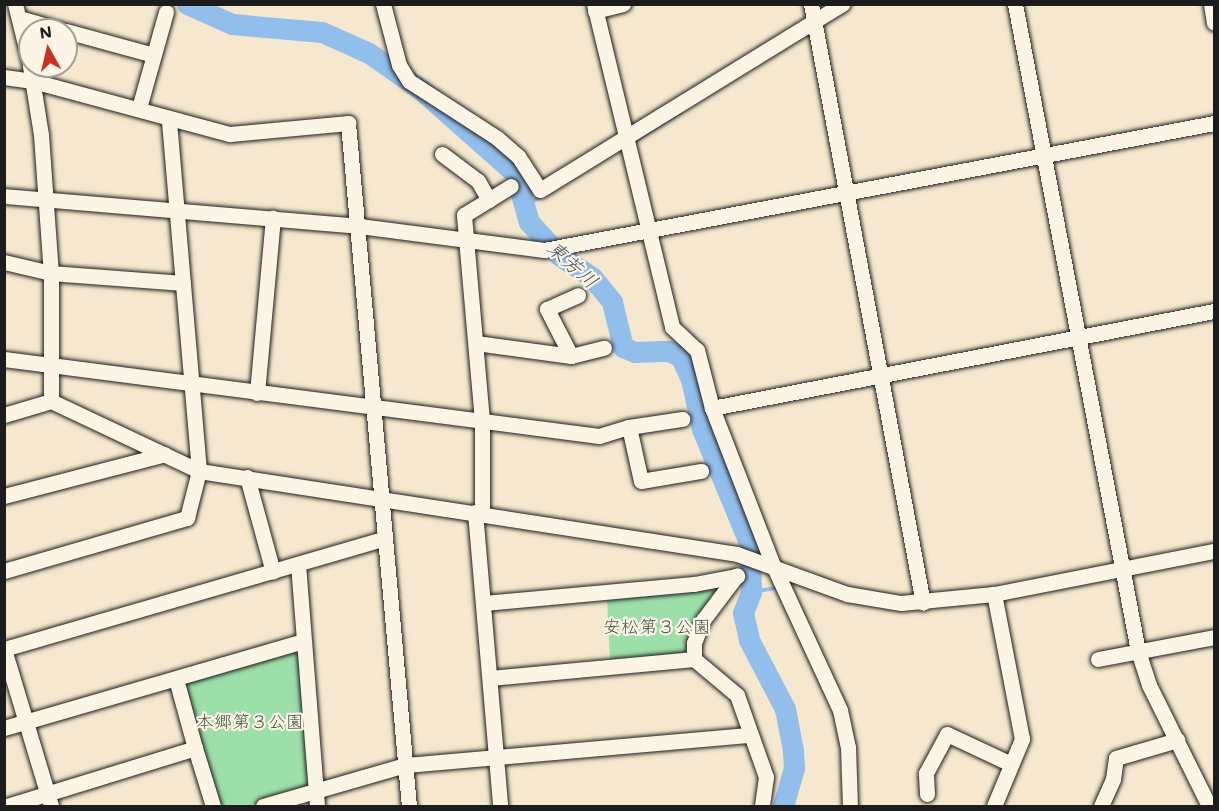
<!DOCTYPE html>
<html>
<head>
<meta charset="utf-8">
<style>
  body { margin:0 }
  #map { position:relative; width:1219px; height:811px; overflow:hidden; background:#f5e8ce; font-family:Mali,"Klee One",sans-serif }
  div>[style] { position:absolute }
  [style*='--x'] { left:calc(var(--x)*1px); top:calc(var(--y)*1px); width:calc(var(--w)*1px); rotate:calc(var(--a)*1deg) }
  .green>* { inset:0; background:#9cdfa9 }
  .stream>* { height:4px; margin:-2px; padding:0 2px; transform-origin:2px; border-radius:2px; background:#92beeb }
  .river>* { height:21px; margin:-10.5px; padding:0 10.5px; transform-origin:10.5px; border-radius:10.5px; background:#92beeb }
  .roads { filter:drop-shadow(0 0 2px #1c1c1c) drop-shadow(0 0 2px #1c1c1c) }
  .minor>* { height:15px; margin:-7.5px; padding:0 7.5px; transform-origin:7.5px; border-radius:7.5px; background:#fcf5e5 }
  span { translate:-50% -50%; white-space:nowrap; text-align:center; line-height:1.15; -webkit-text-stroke:4.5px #fcf5e5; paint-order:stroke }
  .park-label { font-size:18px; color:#425646 }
  .water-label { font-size:20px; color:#455564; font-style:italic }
  .frame { position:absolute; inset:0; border:6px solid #1c1c1c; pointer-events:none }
  .north { position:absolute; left:18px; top:18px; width:60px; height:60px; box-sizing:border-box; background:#fcf5e5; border:2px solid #a29e95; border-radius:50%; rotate:352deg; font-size:16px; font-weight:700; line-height:24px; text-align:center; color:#1c1c1c }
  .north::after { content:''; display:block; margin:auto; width:21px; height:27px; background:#c8321e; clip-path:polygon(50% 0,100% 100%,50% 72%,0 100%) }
</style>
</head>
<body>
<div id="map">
  <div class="green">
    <i style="clip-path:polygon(711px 588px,716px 594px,688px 656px,610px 662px,607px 599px)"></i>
    <i style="clip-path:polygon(292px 651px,299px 656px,310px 785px,305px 792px,247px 806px,220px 806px,182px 685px)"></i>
  </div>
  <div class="stream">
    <i style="--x:633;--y:142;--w:58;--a:-32.3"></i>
    <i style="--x:524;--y:206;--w:23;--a:-29"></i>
    <i style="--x:751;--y:592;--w:24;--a:-9"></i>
  </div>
  <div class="river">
    <i style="--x:187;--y:4;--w:49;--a:24"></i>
    <i style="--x:232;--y:24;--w:90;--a:5.1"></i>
    <i style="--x:322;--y:32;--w:51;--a:24.1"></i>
    <i style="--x:369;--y:53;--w:62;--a:35.2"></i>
    <i style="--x:420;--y:89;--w:127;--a:41.5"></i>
    <i style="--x:515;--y:173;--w:51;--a:74.1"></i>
    <i style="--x:529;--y:222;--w:45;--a:47.7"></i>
    <i style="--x:559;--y:255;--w:40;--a:34"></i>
    <i style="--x:592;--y:277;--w:32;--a:51"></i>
    <i style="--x:612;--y:302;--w:46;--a:76.3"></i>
    <i style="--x:623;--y:347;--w:13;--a:23"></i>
    <i style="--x:635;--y:352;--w:34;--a:-2"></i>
    <i style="--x:669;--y:351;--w:13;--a:27"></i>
    <i style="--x:681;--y:357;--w:24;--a:66"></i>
    <i style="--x:691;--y:379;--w:51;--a:77.6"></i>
    <i style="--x:702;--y:429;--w:126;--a:67.5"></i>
    <i style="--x:750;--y:545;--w:47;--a:88.8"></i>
    <i style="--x:751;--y:592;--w:22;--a:111"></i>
    <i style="--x:743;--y:613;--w:28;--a:77"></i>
    <i style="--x:749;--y:640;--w:78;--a:62.4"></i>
    <i style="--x:785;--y:709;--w:42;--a:79"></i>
    <i style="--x:793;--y:750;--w:18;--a:87"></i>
    <i style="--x:794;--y:768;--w:40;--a:106"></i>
  </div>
  <div class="roads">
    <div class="minor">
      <i style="--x:15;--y:4;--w:62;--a:76"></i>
      <i style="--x:383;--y:4;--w:63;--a:75.3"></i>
      <i style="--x:399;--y:65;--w:19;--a:58"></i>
      <i style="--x:409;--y:81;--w:105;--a:32.9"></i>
      <i style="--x:497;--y:138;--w:28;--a:41"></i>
      <i style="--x:518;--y:156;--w:40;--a:57.1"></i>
      <i style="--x:540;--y:190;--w:355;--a:-31.6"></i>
      <i style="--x:594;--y:4;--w:332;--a:76.4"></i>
      <i style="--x:672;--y:327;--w:34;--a:43"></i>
      <i style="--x:697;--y:350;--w:60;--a:75.5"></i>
      <i style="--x:712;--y:408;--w:168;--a:68.8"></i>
      <i style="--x:773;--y:565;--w:160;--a:65.2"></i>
      <i style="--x:840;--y:710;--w:38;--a:78"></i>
      <i style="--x:848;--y:747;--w:59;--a:88.1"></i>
      <i style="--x:811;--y:4;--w:609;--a:79.41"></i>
      <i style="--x:1015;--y:4;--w:659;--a:79.24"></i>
      <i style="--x:1138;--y:651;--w:36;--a:72"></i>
      <i style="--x:1149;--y:685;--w:135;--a:63.6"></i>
      <i style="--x:1211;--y:4;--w:19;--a:81"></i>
      <i style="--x:595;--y:11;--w:29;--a:-14"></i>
      <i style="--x:19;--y:18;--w:45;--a:15.6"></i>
      <i style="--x:66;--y:31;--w:91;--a:15.3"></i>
      <i style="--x:30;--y:66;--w:70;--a:80.9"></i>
      <i style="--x:41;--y:135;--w:138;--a:85.9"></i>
      <i style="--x:51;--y:273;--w:128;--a:90"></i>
      <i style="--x:4;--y:77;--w:29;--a:8"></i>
      <i style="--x:33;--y:81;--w:204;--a:15.1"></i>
      <i style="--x:230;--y:134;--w:119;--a:-5.3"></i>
      <i style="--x:348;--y:123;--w:686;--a:84.9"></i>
      <i style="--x:139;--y:108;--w:100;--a:-74.3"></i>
      <i style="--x:442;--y:154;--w:45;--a:36.9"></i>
      <i style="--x:478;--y:181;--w:22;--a:60"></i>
      <i style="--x:4;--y:196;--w:356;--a:4.8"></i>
      <i style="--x:359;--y:226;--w:187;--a:7.4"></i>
      <i style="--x:544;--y:250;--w:682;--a:-10.73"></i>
      <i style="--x:4;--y:262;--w:48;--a:13.2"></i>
      <i style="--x:51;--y:273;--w:132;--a:4.3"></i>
      <i style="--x:476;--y:343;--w:96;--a:7.8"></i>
      <i style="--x:571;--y:356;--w:34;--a:-14"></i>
      <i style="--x:571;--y:356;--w:53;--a:-117.1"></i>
      <i style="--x:547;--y:309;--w:34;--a:-24"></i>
      <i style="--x:4;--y:359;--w:600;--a:7.37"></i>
      <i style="--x:599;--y:436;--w:31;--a:-17"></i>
      <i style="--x:629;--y:427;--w:54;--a:-8.6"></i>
      <i style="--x:257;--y:393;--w:176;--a:-84.8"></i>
      <i style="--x:712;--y:408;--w:511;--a:-10.94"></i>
      <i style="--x:4;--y:415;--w:49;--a:-16.6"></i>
      <i style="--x:51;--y:401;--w:164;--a:25.3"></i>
      <i style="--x:199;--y:471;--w:544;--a:8.77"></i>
      <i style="--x:737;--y:554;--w:117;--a:20"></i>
      <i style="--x:847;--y:594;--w:55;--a:9.5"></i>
      <i style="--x:901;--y:603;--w:93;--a:-5.5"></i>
      <i style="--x:994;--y:594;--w:224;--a:-11.1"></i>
      <i style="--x:629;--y:427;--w:55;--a:77.5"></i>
      <i style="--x:641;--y:481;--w:61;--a:-9.5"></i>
      <i style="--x:247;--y:477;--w:98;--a:74.7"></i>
      <i style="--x:4;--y:496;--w:166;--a:-14.6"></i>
      <i style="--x:475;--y:512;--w:295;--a:85.1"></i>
      <i style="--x:482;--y:514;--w:93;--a:-90"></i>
      <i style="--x:482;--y:421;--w:207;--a:-95"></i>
      <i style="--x:464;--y:215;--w:55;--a:-31.7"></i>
      <i style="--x:298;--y:564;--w:243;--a:85.5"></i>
      <i style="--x:4;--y:571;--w:191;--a:-16.2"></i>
      <i style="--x:187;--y:518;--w:49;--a:-75.7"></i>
      <i style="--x:199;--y:471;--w:354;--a:-94.9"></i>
      <i style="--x:484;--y:603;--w:211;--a:-5.2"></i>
      <i style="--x:694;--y:584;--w:44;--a:-10.5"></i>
      <i style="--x:4;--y:649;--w:397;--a:-16.2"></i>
      <i style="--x:4;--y:649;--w:164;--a:73.3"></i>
      <i style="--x:694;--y:659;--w:16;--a:-90"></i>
      <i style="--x:694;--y:643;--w:25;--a:-69"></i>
      <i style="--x:703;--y:620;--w:56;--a:-52.9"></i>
      <i style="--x:1098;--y:659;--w:118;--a:-10.7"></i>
      <i style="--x:490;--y:678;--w:205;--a:-5.3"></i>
      <i style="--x:694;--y:659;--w:56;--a:39.9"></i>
      <i style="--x:737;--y:695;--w:87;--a:70.5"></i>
      <i style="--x:766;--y:777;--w:29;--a:98"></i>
      <i style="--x:176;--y:679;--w:72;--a:74.6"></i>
      <i style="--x:4;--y:728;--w:311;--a:-16.2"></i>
      <i style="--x:927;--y:794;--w:21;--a:-93"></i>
      <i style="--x:926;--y:773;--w:44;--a:-61.7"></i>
      <i style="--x:947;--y:734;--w:71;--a:25.1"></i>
      <i style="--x:7;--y:806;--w:197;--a:-17.1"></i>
      <i style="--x:195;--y:748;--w:61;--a:72.8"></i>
      <i style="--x:263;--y:806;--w:148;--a:-16.1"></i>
      <i style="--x:405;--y:765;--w:345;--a:-5"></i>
      <i style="--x:994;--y:806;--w:73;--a:-67.3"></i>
      <i style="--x:1022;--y:739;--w:148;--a:-100.9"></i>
      <i style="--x:1101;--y:806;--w:30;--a:-66"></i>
      <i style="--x:1113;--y:779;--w:21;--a:-82"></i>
      <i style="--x:1116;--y:758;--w:64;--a:-16.4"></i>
    </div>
  </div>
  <div class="park-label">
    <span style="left:657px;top:626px">安松第３公園</span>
    <span style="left:250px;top:721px">本郷第３公園</span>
  </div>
  <div class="water-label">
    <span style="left:573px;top:264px;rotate:42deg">東芳川</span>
  </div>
  <div class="frame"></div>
  <div class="north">N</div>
</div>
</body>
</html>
